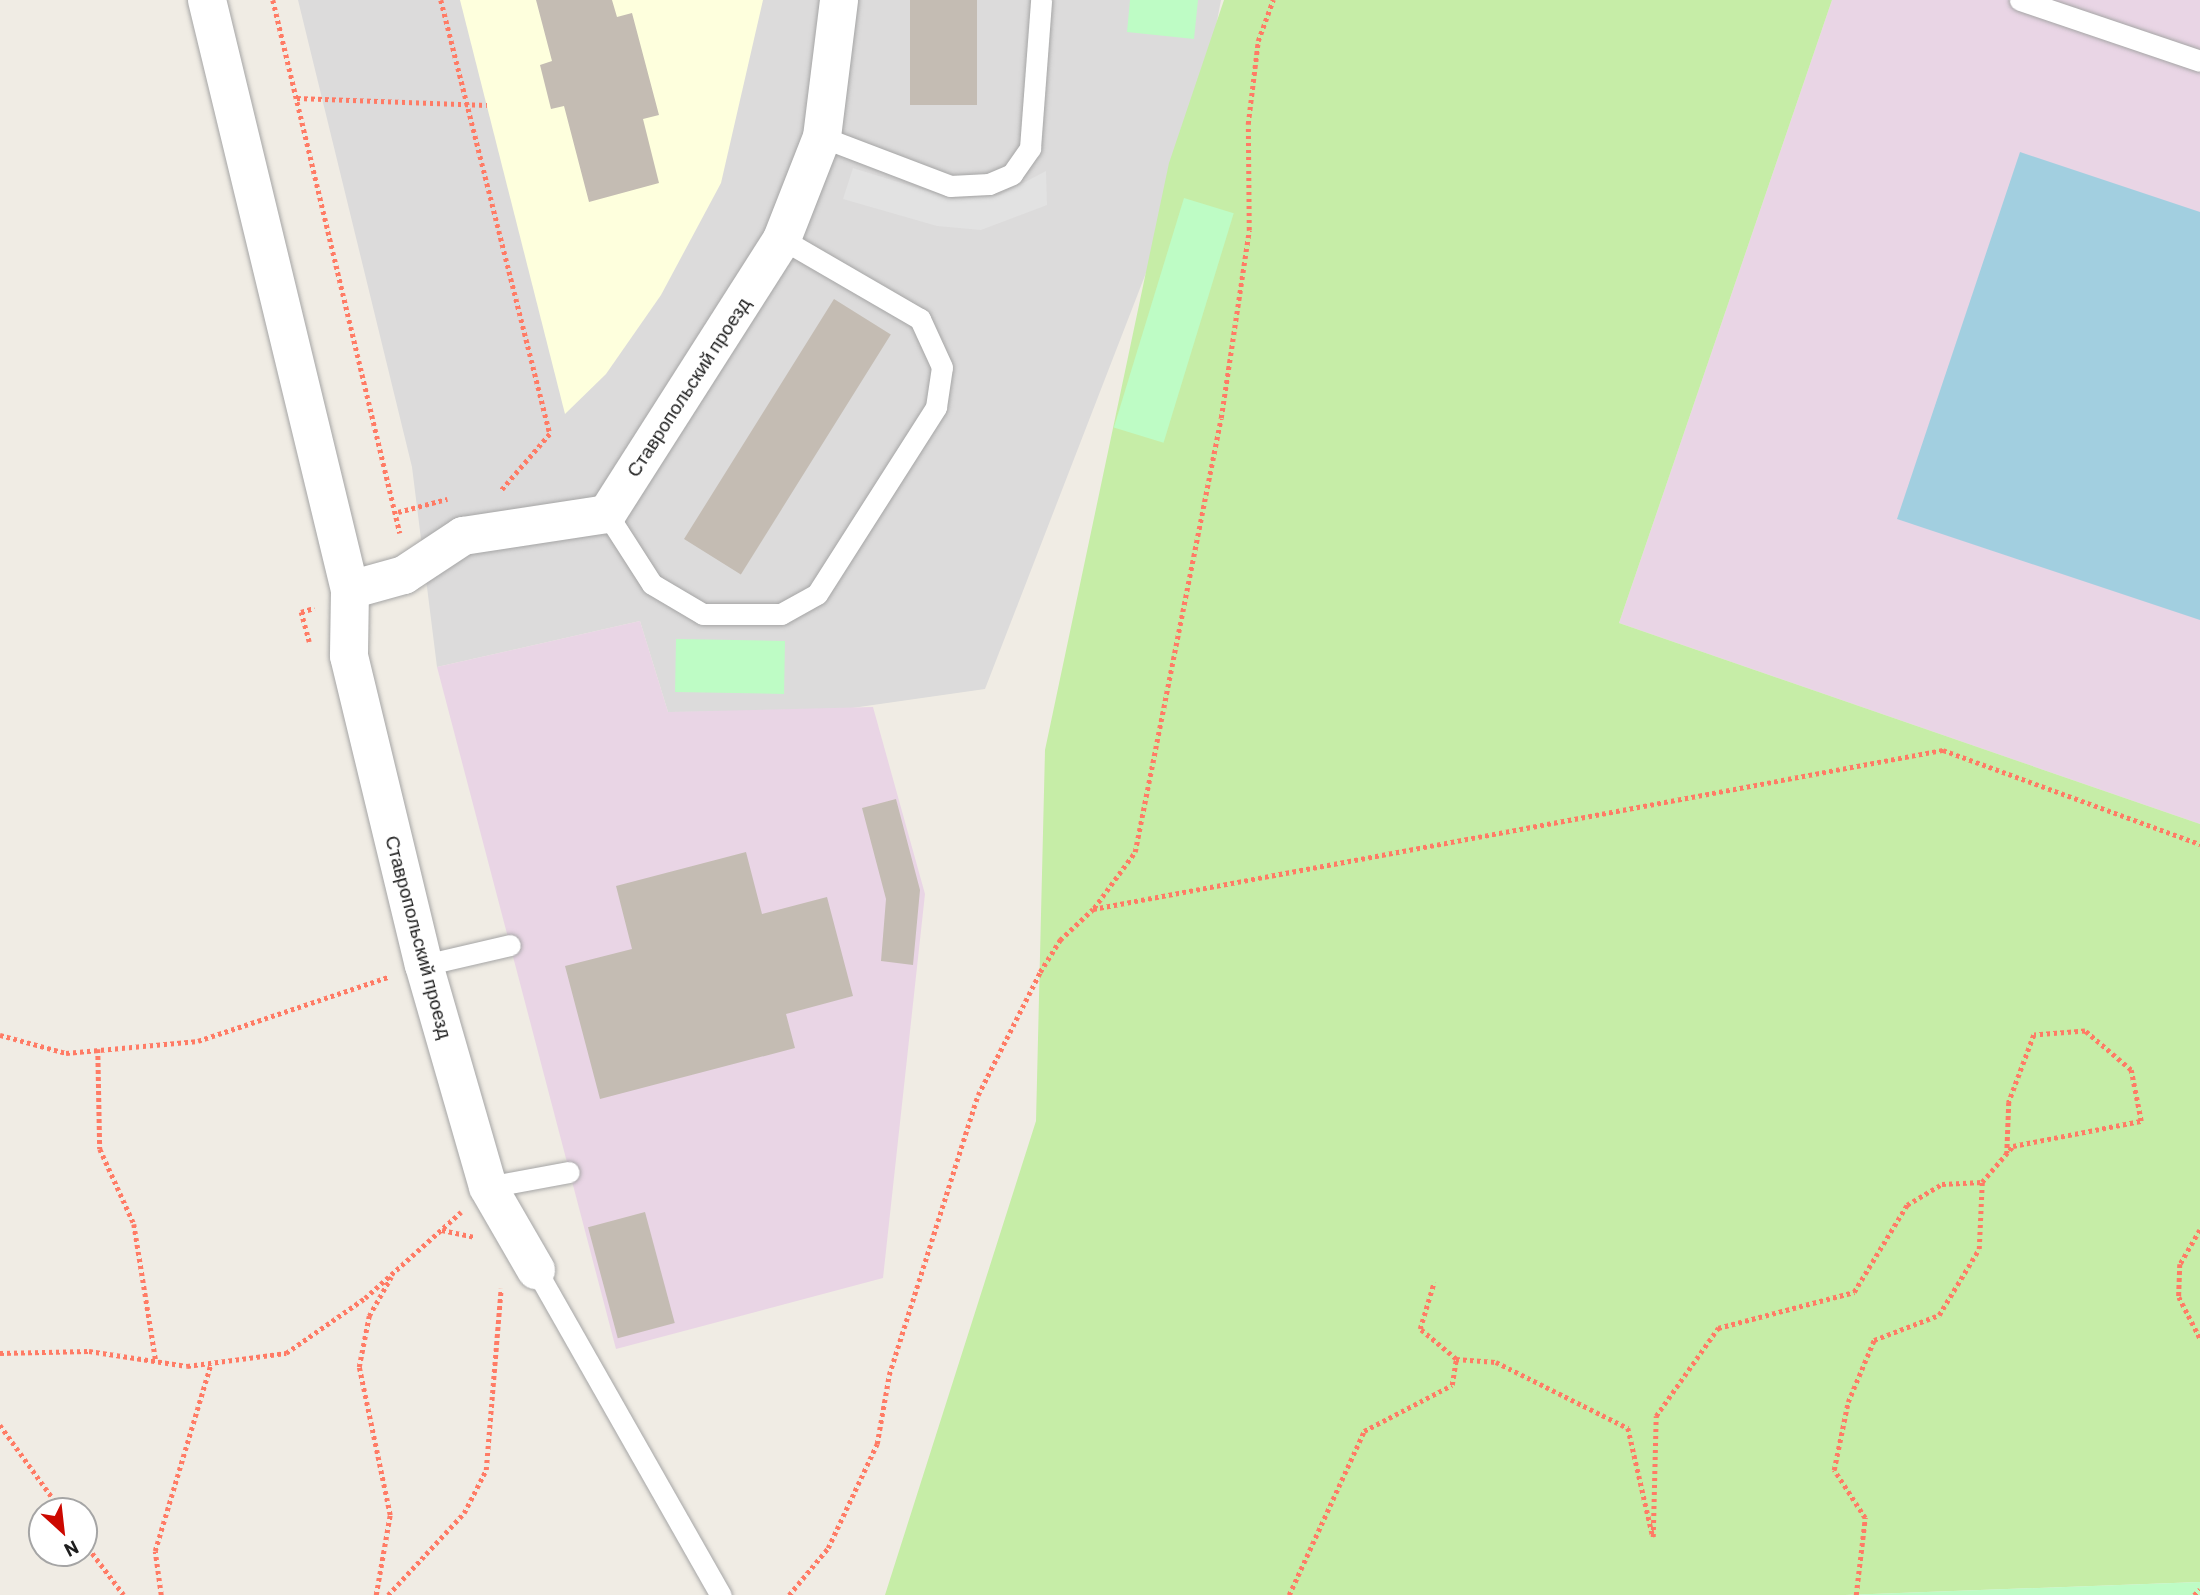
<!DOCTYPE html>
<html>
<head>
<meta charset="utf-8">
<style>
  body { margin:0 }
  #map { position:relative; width:2200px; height:1595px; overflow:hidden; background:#f0ece4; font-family:Barlow,sans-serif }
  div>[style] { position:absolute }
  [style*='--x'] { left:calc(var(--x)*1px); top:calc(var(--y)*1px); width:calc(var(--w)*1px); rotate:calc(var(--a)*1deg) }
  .residential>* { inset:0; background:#dcdbdb }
  .industrial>* { inset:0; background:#e9d5e5 }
  .education>* { inset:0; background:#feffdd }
  .grass>* { inset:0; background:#c6eda7 }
  .park>* { inset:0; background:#befcc5; transform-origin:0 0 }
  .parking>* { inset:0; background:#e2e2e2 }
  .water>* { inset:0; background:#a2cfe0 }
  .building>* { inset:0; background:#c4bcb3; transform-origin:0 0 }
  .path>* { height:4.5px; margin-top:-2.25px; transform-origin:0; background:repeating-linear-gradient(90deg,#ff7b65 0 3.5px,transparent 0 7px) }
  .roads { filter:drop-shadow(0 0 2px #a5a5a5) drop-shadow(0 0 2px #a5a5a5) }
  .lane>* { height:21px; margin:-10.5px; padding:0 10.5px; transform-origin:10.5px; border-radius:10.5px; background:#fff }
  .street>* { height:38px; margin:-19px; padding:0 19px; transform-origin:19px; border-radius:19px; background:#fff }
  span { translate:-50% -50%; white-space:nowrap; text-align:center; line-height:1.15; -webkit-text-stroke:5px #fff; paint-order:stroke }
  .street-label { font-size:19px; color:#1e1e1e }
  .north { position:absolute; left:28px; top:1497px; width:70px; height:70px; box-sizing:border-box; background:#fff; border:2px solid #a5a5a5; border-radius:50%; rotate:153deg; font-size:19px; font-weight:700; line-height:28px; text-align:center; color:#1e1e1e }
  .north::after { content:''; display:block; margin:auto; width:24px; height:32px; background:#cc0800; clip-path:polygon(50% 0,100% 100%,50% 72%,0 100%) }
</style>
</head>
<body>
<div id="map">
  <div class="residential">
    <i style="clip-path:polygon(298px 0,1221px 0,1192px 154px,985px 689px,831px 711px,668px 712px,640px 621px,437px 667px,412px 467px)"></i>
  </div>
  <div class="industrial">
    <i style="clip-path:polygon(1832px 0,2200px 0,2200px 824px,1619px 623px)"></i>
    <i style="clip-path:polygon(640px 621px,668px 712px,873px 707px,925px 894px,883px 1278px,616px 1349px,437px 667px)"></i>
  </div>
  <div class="education">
    <i style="clip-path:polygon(460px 0,763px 0,721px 183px,661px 295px,606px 374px,565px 414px)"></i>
  </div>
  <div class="grass">
    <i style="clip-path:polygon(1224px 0,1832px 0,1619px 623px,2200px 824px,2200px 1582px,1845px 1595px,885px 1595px,1036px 1121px,1045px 750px,1169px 163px)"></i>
  </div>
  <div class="park">
    <i style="clip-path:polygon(1130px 0,1198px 0,1194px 39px,1127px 32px)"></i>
    <i style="left:1184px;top:198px;width:52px;height:240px;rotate:17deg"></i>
    <i style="left:676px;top:639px;width:109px;height:53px;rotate:1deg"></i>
    <i style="clip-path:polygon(2200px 1582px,2200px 1595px,1845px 1595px)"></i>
  </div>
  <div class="parking">
    <i style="clip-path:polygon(853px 168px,953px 199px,1000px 195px,1046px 171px,1047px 205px,981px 230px,937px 226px,843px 199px)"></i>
  </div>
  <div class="water">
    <i style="clip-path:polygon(2020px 152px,2200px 212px,2200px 620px,1897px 519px)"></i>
  </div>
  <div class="building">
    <i style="clip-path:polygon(536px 0,612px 0,617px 17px,632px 13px,659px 115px,643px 119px,659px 183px,589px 202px,564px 106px,551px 109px,540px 65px,552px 61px)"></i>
    <i style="left:910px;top:0;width:67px;height:105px"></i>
    <i style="left:834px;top:299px;width:67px;height:283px;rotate:32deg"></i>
    <i style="clip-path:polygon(896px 799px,920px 890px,913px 965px,881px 961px,886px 899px,862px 808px)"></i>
    <i style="clip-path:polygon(746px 852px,762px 914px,827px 897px,853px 996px,786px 1014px,795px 1048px,600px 1099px,565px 966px,632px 949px,616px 886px)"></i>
    <i style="left:645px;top:1212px;width:115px;height:59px;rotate:75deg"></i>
  </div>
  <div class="path">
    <i style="--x:273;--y:0;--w:548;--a:76.6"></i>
    <i style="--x:441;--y:0;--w:447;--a:75.9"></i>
    <i style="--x:550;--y:434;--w:75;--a:130.7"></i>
    <i style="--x:297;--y:98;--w:190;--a:2.1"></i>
    <i style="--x:398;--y:512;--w:51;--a:-14.9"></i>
    <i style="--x:309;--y:642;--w:31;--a:-105"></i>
    <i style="--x:301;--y:612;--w:14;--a:-17"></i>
    <i style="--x:1094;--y:908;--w:69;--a:-53.8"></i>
    <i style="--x:1135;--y:852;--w:442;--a:-78.8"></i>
    <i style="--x:1221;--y:418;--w:190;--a:-81.5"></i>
    <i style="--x:1249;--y:230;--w:106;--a:-90.5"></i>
    <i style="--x:1248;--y:124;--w:84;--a:-83.1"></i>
    <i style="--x:1258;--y:41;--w:44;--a:-69.9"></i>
    <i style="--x:0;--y:1035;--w:68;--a:15.3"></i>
    <i style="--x:66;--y:1053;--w:133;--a:-5.2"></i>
    <i style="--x:198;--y:1041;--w:200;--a:-18.6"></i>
    <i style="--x:98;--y:1049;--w:100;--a:88.9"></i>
    <i style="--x:100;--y:1149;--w:82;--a:65.6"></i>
    <i style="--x:134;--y:1224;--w:139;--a:80.9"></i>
    <i style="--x:442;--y:1230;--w:33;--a:12"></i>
    <i style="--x:2200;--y:1230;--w:39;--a:120"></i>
    <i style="--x:2180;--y:1264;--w:33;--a:92"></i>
    <i style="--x:2179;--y:1297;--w:46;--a:62.9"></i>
    <i style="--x:0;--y:1353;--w:89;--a:-1.3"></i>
    <i style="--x:89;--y:1351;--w:99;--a:8.7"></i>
    <i style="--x:187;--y:1366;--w:100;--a:-7.5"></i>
    <i style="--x:286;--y:1353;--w:96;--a:-34.8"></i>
    <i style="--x:365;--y:1298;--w:129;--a:-41.9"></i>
    <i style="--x:1456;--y:1359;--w:40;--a:4.3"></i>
    <i style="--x:1496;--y:1362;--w:148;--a:26.6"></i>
    <i style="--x:1628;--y:1428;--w:112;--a:77.1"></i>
    <i style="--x:1653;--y:1537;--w:121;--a:-88.6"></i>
    <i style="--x:1656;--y:1416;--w:108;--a:-54.8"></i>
    <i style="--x:1718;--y:1328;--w:141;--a:-14.8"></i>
    <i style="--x:1854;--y:1292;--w:102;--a:-58.7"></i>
    <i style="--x:1907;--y:1205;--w:41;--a:-31"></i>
    <i style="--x:1942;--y:1184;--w:40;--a:-2.9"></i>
    <i style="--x:1982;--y:1182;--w:48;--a:-49.3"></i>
    <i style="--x:2013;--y:1146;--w:130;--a:-11.1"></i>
    <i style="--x:2141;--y:1121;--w:52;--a:-101.1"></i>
    <i style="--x:2131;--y:1070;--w:60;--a:-139.7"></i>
    <i style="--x:2085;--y:1031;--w:51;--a:175.5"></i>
    <i style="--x:2034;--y:1035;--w:72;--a:110.5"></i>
    <i style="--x:2009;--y:1102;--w:51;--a:92.2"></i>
    <i style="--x:0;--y:1425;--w:106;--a:54.2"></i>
    <i style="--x:84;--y:1542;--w:66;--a:53"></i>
    <i style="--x:161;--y:1595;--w:44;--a:-97.8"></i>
    <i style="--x:155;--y:1551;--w:196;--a:-73.4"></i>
    <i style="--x:376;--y:1595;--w:81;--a:-80.1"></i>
    <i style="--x:390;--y:1515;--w:151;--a:-101.8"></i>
    <i style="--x:359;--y:1367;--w:52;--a:-78.9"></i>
    <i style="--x:369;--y:1316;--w:45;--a:-60.6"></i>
    <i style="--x:388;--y:1595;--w:112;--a:-47.2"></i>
    <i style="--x:464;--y:1513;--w:48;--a:-62.9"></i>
    <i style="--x:486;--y:1470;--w:182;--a:-85.3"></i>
    <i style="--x:789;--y:1595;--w:61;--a:-50.3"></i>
    <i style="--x:828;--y:1548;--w:115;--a:-64.8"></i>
    <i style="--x:877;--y:1444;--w:70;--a:-80.1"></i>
    <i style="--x:889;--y:1375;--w:294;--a:-72.4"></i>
    <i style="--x:978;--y:1095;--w:138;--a:-63.2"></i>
    <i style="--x:1040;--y:972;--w:38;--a:-58"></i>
    <i style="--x:1060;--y:940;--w:45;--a:-43.2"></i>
    <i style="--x:1093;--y:909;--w:865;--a:-10.6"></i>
    <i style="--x:1943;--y:750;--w:274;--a:20.1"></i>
    <i style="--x:1289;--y:1595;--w:180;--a:-65.4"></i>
    <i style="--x:1364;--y:1431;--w:99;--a:-27.6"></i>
    <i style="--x:1452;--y:1385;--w:26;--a:-81"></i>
    <i style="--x:1456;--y:1359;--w:47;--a:-140.2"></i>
    <i style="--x:1420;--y:1329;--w:49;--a:-73.4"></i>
    <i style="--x:1856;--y:1595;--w:78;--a:-83.3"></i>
    <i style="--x:1865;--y:1518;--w:57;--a:-122.9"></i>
    <i style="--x:1834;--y:1470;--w:69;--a:-78.4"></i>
    <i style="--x:1848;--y:1402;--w:67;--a:-67.2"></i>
    <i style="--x:1874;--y:1340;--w:70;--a:-21"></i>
    <i style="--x:1939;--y:1315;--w:77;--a:-58.8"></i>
    <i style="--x:1979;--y:1249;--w:67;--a:-87.4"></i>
    <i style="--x:2194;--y:1595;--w:8;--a:-45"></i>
  </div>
  <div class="roads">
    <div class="lane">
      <i style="--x:2020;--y:0;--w:190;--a:18.7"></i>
      <i style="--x:822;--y:137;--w:137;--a:20.9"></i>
      <i style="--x:950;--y:186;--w:39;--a:-3"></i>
      <i style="--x:989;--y:184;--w:25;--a:-23"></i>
      <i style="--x:1012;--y:174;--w:32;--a:-55"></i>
      <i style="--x:1030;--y:148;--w:148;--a:-85.7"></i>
      <i style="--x:607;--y:514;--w:83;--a:57.3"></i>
      <i style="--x:652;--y:584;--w:59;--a:30.5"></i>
      <i style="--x:703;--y:614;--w:78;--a:0"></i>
      <i style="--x:781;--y:614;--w:41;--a:-29.1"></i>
      <i style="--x:817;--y:594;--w:222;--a:-57.5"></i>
      <i style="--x:936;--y:407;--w:40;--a:-81.5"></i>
      <i style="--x:942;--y:367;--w:53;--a:-114.6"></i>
      <i style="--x:920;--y:319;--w:160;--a:-149.9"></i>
      <i style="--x:424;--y:965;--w:88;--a:-13.1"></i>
      <i style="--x:488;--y:1187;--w:82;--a:-10.5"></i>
      <i style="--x:536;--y:1270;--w:374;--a:60.4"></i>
    </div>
    <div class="street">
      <i style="--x:207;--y:0;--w:607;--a:76.38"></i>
      <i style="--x:350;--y:590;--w:66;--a:90.9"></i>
      <i style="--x:349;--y:656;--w:318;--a:76.4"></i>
      <i style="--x:424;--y:965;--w:231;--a:73.9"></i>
      <i style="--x:488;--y:1187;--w:96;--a:60"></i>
      <i style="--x:350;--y:590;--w:56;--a:-15.5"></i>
      <i style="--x:404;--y:575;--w:71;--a:-33.5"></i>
      <i style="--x:463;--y:536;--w:146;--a:-8.7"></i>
      <i style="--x:607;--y:514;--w:326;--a:-57.5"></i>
      <i style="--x:782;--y:239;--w:110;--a:-68.6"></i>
      <i style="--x:822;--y:137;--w:138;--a:-82.9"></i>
    </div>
  </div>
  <div class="street-label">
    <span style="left:688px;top:387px;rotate:-57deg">Ставропольский проезд</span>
    <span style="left:419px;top:937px;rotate:75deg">Ставропольский проезд</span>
  </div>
  <div class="north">N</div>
</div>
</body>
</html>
